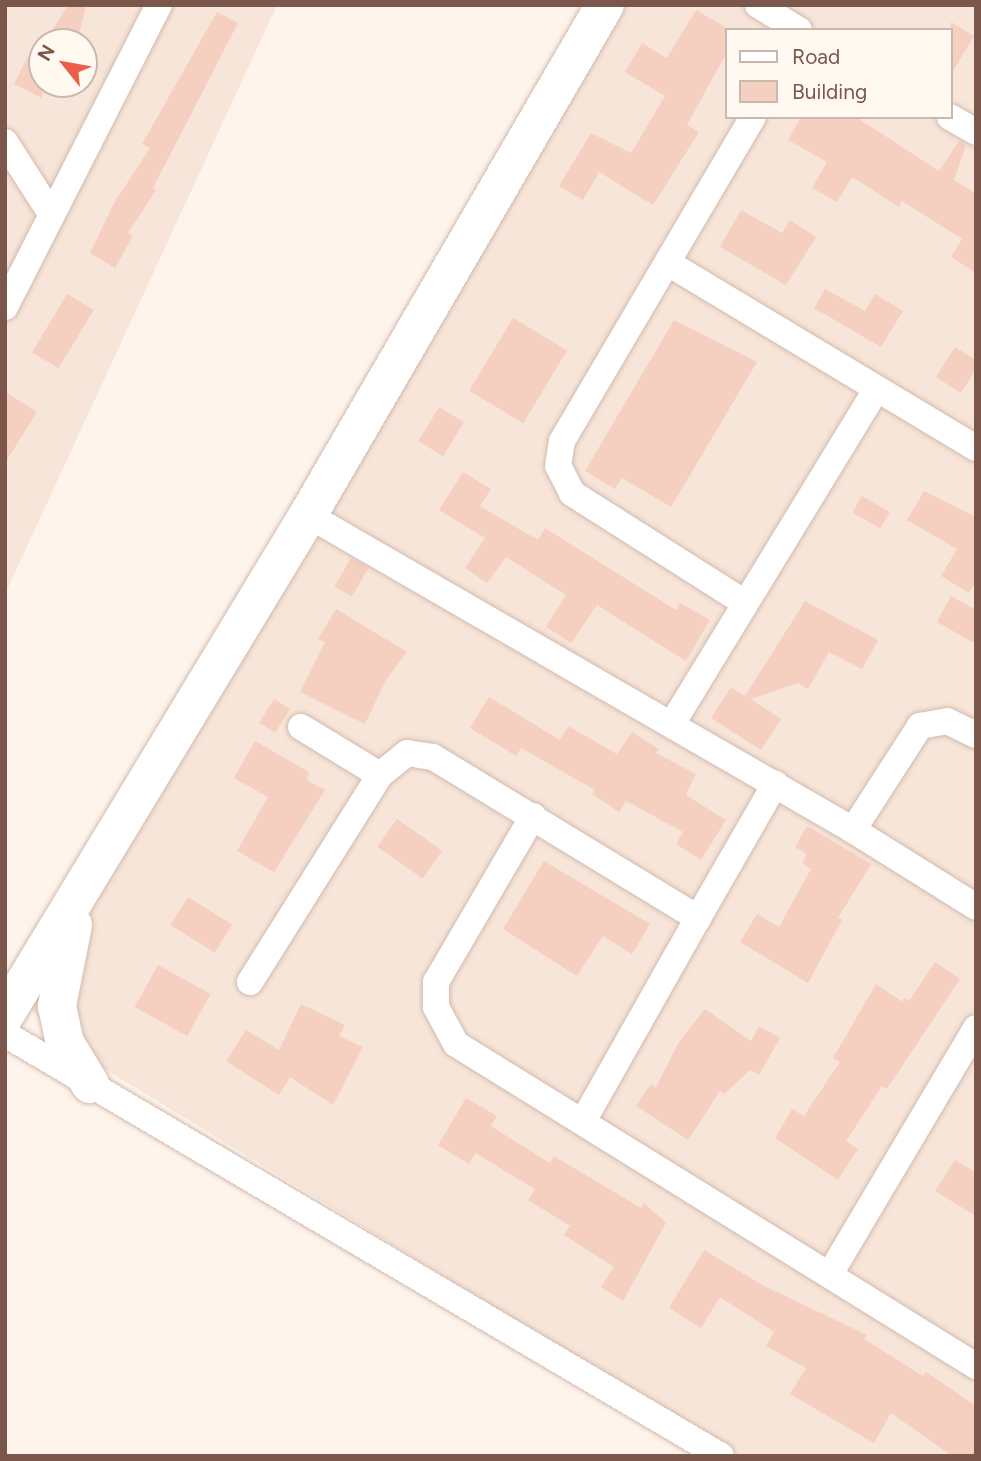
<!DOCTYPE html>
<html>
<head>
<meta charset="utf-8">
<style>
  body { margin:0 }
  #map { position:relative; width:981px; height:1461px; overflow:hidden; background:#fef4eb; font-family:Figtree,sans-serif }
  div>[style] { position:absolute }
  [style*='--x'] { left:calc(var(--x)*1px); top:calc(var(--y)*1px); width:calc(var(--w)*1px); rotate:calc(var(--a)*1deg) }
  .residential>* { inset:0; background:#f6e5d8 }
  .building>* { inset:0; background:#f5d0c0; transform-origin:0 0 }
  .roads { filter:drop-shadow(0 0 2px #d2baae) drop-shadow(0 0 2px #d2baae) }
  .minor>* { height:26px; margin:-13px; padding:0 13px; transform-origin:13px; border-radius:13px; background:#fff }
  .secondary>* { height:38px; margin:-19px; padding:0 19px; transform-origin:19px; border-radius:19px; background:#fff }
  span { translate:-50% -50%; white-space:nowrap; text-align:center; line-height:1.15; -webkit-text-stroke:5px #fff9f2; paint-order:stroke }
  .frame { position:absolute; inset:0; border:7px solid #7b574b; pointer-events:none }
  .legend { position:absolute; left:725px; top:28px; width:228px; height:91px; box-sizing:border-box; background:#fff9f2; border:2px solid #cab8af; margin:0; padding:9px 12px; list-style:none; font-size:21px; color:#7b574b }
  .legend li { display:flex; align-items:center; gap:14px; height:35px }
  .legend b { width:35px; border:2px solid #cab8af }
  .north { position:absolute; left:28px; top:28px; width:70px; height:70px; box-sizing:border-box; background:#fff9f2; border:2px solid #cab8af; border-radius:50%; rotate:301deg; font-size:19px; font-weight:700; line-height:28px; text-align:center; color:#7b574b }
  .north::after { content:''; display:block; margin:auto; width:24px; height:32px; background:#ed5e4a; clip-path:polygon(50% 0,100% 100%,50% 72%,0 100%) }
</style>
</head>
<body>
<div id="map">
  <div class="residential">
    <i style="clip-path:polygon(evenodd,5px 5px,277px 5px,5px 594px,5px 5px,42px 42px,84px 42px,84px 84px,42px 84px,42px 42px)"></i>
    <i style="clip-path:polygon(evenodd,622px 5px,976px 5px,976px 1456px,739px 1456px,85px 1057px,26px 1006px,622px 5px,727px 30px,951px 30px,951px 117px,727px 117px,727px 30px)"></i>
  </div>
  <div class="building">
    <i style="clip-path:polygon(68px 5px,86px 5px,77px 42px,45px 42px)"></i>
    <i style="clip-path:polygon(696px 10px,727px 28px,727px 52px,687px 125px,699px 132px,653px 205px,599px 172px,583px 200px,559px 186px,591px 133px,631px 153px,665px 96px,625px 72px,642px 43px,667px 58px)"></i>
    <i style="clip-path:polygon(217px 12px,238px 23px,153px 188px,156px 190px,128px 233px,133px 236px,115px 268px,90px 253px,114px 203px,150px 148px,142px 144px)"></i>
    <i style="clip-path:polygon(951px 22px,974px 36px,951px 74px)"></i>
    <i style="clip-path:polygon(27px 58px,42px 65px,42px 98px,14px 84px)"></i>
    <i style="clip-path:polygon(801px 117px,856px 117px,939px 171px,959px 141px,966px 145px,954px 180px,976px 194px,976px 273px,951px 257px,962px 239px,902px 201px,899px 207px,852px 177px,837px 202px,812px 188px,827px 162px,788px 140px)"></i>
    <i style="clip-path:polygon(741px 210px,782px 233px,790px 220px,816px 237px,786px 285px,720px 247px)"></i>
    <i style="clip-path:polygon(825px 289px,865px 311px,875px 294px,903px 311px,881px 347px,814px 308px)"></i>
    <i style="left:67px;top:294px;width:31px;height:68px;rotate:31deg"></i>
    <i style="left:513px;top:318px;width:63px;height:85px;rotate:31deg"></i>
    <i style="clip-path:polygon(674px 320px,757px 362px,671px 507px,622px 478px,615px 489px,585px 471px)"></i>
    <i style="clip-path:polygon(955px 347px,976px 360px,976px 369px,961px 393px,936px 377px)"></i>
    <i style="clip-path:polygon(5px 392px,37px 412px,5px 463px)"></i>
    <i style="left:439px;top:407px;width:29px;height:40px;rotate:31deg"></i>
    <i style="clip-path:polygon(463px 472px,491px 489px,480px 506px,538px 540px,545px 528px,676px 610px,680px 603px,710px 620px,686px 661px,597px 605px,571px 643px,546px 627px,566px 595px,506px 557px,487px 583px,465px 568px,485px 538px,439px 510px)"></i>
    <i style="clip-path:polygon(924px 491px,976px 517px,976px 581px,969px 593px,941px 576px,957px 549px,907px 520px)"></i>
    <i style="left:862px;top:496px;width:32px;height:19px;rotate:30deg"></i>
    <i style="left:351px;top:558px;width:20px;height:33px;rotate:30deg"></i>
    <i style="clip-path:polygon(951px 596px,976px 610px,976px 644px,937px 622px)"></i>
    <i style="clip-path:polygon(805px 601px,878px 640px,862px 669px,829px 652px,808px 689px,798px 683px,751px 699px,781px 719px,761px 750px,711px 718px,731px 687px,745px 696px)"></i>
    <i style="clip-path:polygon(336px 609px,407px 652px,386px 680px,365px 724px,300px 692px,325px 642px,318px 639px)"></i>
    <i style="clip-path:polygon(489px 697px,560px 740px,568px 726px,617px 754px,632px 732px,659px 749px,656px 753px,696px 774px,686px 795px,726px 820px,701px 860px,676px 844px,683px 832px,626px 801px,619px 812px,592px 794px,595px 790px,521px 748px,516px 756px,470px 728px)"></i>
    <i style="left:274px;top:699px;width:19px;height:28px;rotate:32deg"></i>
    <i style="clip-path:polygon(255px 741px,309px 772px,307px 780px,325px 790px,274px 872px,237px 851px,268px 797px,234px 778px)"></i>
    <i style="left:397px;top:819px;width:55px;height:34px;rotate:35deg"></i>
    <i style="clip-path:polygon(807px 826px,871px 864px,838px 918px,842px 920px,808px 983px,740px 942px,757px 914px,779px 927px,811px 869px,802px 863px,807px 854px,795px 847px)"></i>
    <i style="clip-path:polygon(544px 861px,650px 924px,632px 954px,603px 936px,577px 976px,503px 929px)"></i>
    <i style="left:188px;top:897px;width:52px;height:33px;rotate:32deg"></i>
    <i style="clip-path:polygon(935px 962px,960px 979px,887px 1089px,882px 1086px,846px 1141px,858px 1149px,838px 1180px,775px 1138px,792px 1109px,804px 1116px,840px 1062px,833px 1058px,876px 984px,902px 1002px,904px 998px,909px 1001px)"></i>
    <i style="left:158px;top:965px;width:60px;height:48px;rotate:29deg"></i>
    <i style="clip-path:polygon(301px 1004px,345px 1025px,339px 1036px,363px 1047px,333px 1105px,290px 1077px,279px 1095px,226px 1061px,246px 1030px,279px 1050px)"></i>
    <i style="clip-path:polygon(705px 1009px,751px 1041px,759px 1026px,780px 1038px,759px 1075px,750px 1070px,724px 1094px,720px 1091px,688px 1140px,636px 1106px,651px 1084px,656px 1087px,679px 1042px)"></i>
    <i style="clip-path:polygon(466px 1098px,497px 1116px,491px 1126px,550px 1163px,554px 1156px,641px 1208px,644px 1203px,666px 1223px,623px 1301px,601px 1287px,614px 1267px,564px 1235px,570px 1226px,528px 1200px,535px 1189px,475px 1153px,469px 1164px,438px 1145px)"></i>
    <i style="clip-path:polygon(955px 1160px,976px 1173px,976px 1216px,935px 1191px)"></i>
    <i style="clip-path:polygon(704px 1250px,764px 1286px,867px 1335px,864px 1339px,923px 1376px,926px 1372px,976px 1406px,976px 1456px,952px 1456px,891px 1413px,874px 1443px,790px 1394px,806px 1368px,766px 1346px,774px 1332px,720px 1297px,701px 1328px,669px 1308px)"></i>
  </div>
  <div class="roads">
    <div class="minor">
      <i style="--x:758;--y:5;--w:48;--a:31.4"></i>
      <i style="--x:950;--y:117;--w:30;--a:30"></i>
      <i style="--x:5;--y:142;--w:85;--a:57.4"></i>
      <i style="--x:668;--y:263;--w:359;--a:31"></i>
      <i style="--x:5;--y:307;--w:339;--a:-63"></i>
      <i style="--x:308;--y:515;--w:629;--a:30.03"></i>
      <i style="--x:853;--y:830;--w:145;--a:32"></i>
      <i style="--x:745;--y:603;--w:205;--a:-147.6"></i>
      <i style="--x:572;--y:493;--w:30;--a:-117"></i>
      <i style="--x:558;--y:466;--w:25;--a:-81"></i>
      <i style="--x:562;--y:441;--w:376;--a:-59.5"></i>
      <i style="--x:672;--y:724;--w:391;--a:-58.6"></i>
      <i style="--x:301;--y:727;--w:92;--a:31.3"></i>
      <i style="--x:533;--y:816;--w:192;--a:120.3"></i>
      <i style="--x:436;--y:982;--w:25;--a:90"></i>
      <i style="--x:436;--y:1007;--w:42;--a:61.6"></i>
      <i style="--x:456;--y:1044;--w:612;--a:31.77"></i>
      <i style="--x:853;--y:830;--w:124;--a:-57.2"></i>
      <i style="--x:920;--y:726;--w:27;--a:-10"></i>
      <i style="--x:947;--y:721;--w:32;--a:26"></i>
      <i style="--x:698;--y:918;--w:155;--a:-60.1"></i>
      <i style="--x:250;--y:982;--w:244;--a:-57.9"></i>
      <i style="--x:380;--y:775;--w:35;--a:-39"></i>
      <i style="--x:407;--y:753;--w:26;--a:9"></i>
      <i style="--x:433;--y:757;--w:310;--a:31.3"></i>
      <i style="--x:698;--y:918;--w:233;--a:119.5"></i>
      <i style="--x:5;--y:1034;--w:831;--a:30.51"></i>
      <i style="--x:830;--y:1274;--w:286;--a:-59.3"></i>
    </div>
    <div class="secondary">
      <i style="--x:73;--y:925;--w:83;--a:101.2"></i>
      <i style="--x:57;--y:1006;--w:38;--a:78"></i>
      <i style="--x:65;--y:1043;--w:48;--a:58.6"></i>
      <i style="--x:5;--y:1015;--w:585;--a:-58.78"></i>
      <i style="--x:308;--y:515;--w:590;--a:-59.79"></i>
    </div>
  </div>
  <div class="frame"></div>
  <ul class="legend">
  <li><b style="height:9px;background:#fff"></b>Road</li>
  <li><b style="height:19px;background:#f5d0c0"></b>Building</li>
  </ul>
  <div class="north">N</div>
</div>
</body>
</html>
